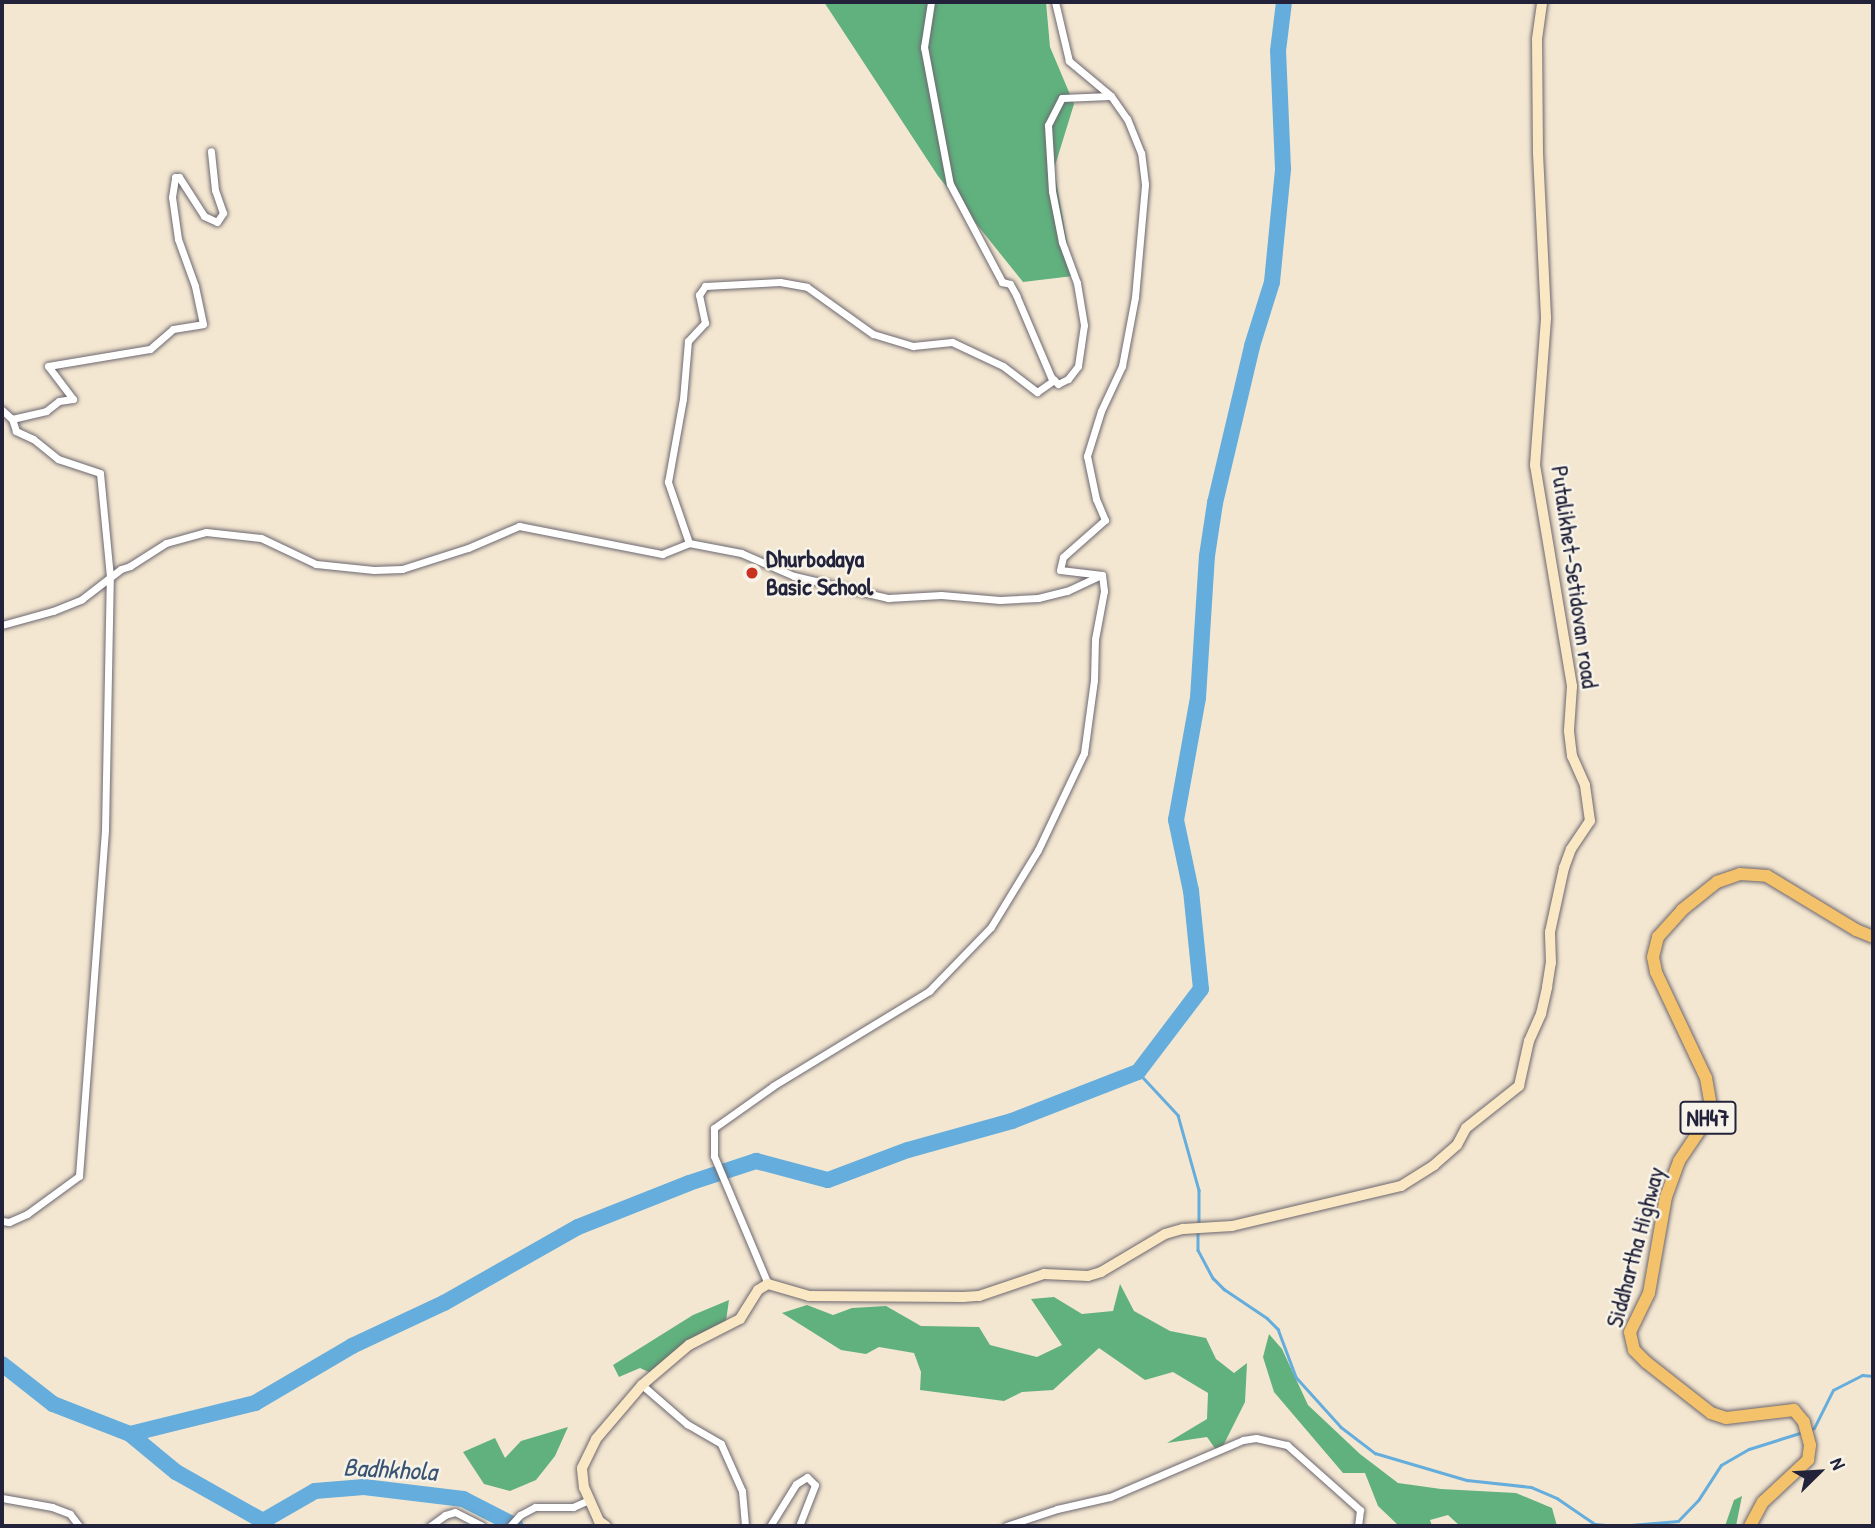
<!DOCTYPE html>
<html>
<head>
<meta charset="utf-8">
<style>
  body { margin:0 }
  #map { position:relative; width:1875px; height:1528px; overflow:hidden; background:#f4e7d1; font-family:"Patrick Hand",sans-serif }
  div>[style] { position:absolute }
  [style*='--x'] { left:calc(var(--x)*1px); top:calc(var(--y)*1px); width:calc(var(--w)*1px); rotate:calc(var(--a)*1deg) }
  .forest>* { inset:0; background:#60b17e }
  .stream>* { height:2.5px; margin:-1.25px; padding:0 1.25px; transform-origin:1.25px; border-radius:1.25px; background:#65addc }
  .river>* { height:16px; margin:-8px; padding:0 8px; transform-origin:8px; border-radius:8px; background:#65addc }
  .roads { filter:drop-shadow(0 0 2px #6c6770) drop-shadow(0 0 2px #6c6770) }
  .street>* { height:7px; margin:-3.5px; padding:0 3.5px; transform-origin:3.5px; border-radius:3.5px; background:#fff }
  .secondary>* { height:10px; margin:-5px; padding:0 5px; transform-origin:5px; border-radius:5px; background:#fae7c3 }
  .highway>* { height:12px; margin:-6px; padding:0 6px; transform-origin:6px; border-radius:6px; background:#f3c26a }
  .dots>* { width:19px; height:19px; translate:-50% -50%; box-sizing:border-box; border:4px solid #f7f3e8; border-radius:50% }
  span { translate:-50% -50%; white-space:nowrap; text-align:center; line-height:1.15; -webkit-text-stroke:5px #f7f3e8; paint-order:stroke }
  .shield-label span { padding:2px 5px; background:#f7f3e8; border:2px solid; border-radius:5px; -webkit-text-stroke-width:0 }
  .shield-label { font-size:23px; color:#22223b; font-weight:700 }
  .poi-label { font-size:24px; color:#22223b; font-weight:700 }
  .left { translate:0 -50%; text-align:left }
  .street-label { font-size:24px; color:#22223b }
  .water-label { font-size:26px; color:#395373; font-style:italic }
  .frame { position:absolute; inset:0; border:4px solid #22223b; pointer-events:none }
  .north { position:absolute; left:1784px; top:1437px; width:70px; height:70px; -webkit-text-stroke:5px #f7f3e8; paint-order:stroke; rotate:66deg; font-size:19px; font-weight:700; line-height:28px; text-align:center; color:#22223b }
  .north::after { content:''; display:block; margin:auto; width:24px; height:32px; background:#22223b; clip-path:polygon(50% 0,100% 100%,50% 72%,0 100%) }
</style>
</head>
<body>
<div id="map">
  <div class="forest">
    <i style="clip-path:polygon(824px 2px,1046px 2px,1050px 47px,1074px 104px,1054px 169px,1073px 276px,1023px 282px,938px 176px)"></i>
    <i style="clip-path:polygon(1120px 1284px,1134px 1311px,1170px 1331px,1206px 1338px,1216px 1359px,1234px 1373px,1247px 1363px,1245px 1402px,1219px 1454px,1207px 1437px,1167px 1443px,1207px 1419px,1208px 1393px,1173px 1372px,1145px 1380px,1099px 1348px,1053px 1390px,1022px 1392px,1004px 1401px,920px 1390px,921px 1372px,914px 1353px,879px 1347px,866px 1354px,841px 1350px,782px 1313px,807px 1305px,833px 1315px,852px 1308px,886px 1306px,921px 1326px,979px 1327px,990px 1345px,1037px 1357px,1062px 1345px,1031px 1299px,1054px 1297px,1082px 1314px,1113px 1311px)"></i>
    <i style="clip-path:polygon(729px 1300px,726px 1321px,653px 1374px,640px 1368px,619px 1377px,613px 1365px,693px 1315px)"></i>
    <i style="clip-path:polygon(1269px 1334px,1282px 1349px,1308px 1405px,1360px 1454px,1398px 1483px,1441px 1489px,1516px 1493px,1552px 1508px,1557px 1526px,1460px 1526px,1448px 1515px,1430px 1520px,1432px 1526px,1399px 1526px,1378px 1506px,1365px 1473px,1343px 1473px,1274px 1392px,1263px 1357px)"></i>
    <i style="clip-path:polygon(568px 1427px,555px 1456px,536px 1480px,510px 1491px,484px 1484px,463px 1452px,495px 1438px,505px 1458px,521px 1441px)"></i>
    <i style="clip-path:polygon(1742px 1496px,1736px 1526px,1725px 1526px,1734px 1500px)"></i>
  </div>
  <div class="stream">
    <i style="--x:1138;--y:1072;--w:59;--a:47.1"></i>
    <i style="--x:1178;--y:1115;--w:78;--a:74.4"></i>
    <i style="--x:1199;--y:1190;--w:35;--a:90"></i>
    <i style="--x:1198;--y:1232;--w:18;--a:90"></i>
    <i style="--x:1198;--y:1250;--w:32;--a:62"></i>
    <i style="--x:1213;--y:1278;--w:16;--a:45"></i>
    <i style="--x:1224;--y:1289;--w:52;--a:34"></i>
    <i style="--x:1267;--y:1318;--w:16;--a:45"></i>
    <i style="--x:1278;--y:1329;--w:51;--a:69.4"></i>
    <i style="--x:1296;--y:1377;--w:67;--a:48"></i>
    <i style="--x:1341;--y:1427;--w:43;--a:37.4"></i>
    <i style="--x:1375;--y:1453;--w:96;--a:16.4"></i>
    <i style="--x:1467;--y:1480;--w:64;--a:6.2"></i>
    <i style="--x:1531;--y:1487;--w:28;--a:23"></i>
    <i style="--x:1557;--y:1498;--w:46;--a:34.4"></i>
    <i style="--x:1595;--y:1524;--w:24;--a:5"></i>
    <i style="--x:1619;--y:1526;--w:59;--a:-4.8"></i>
    <i style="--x:1678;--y:1521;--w:30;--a:-46"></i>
    <i style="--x:1699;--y:1499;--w:40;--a:-57.1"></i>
    <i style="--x:1721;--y:1465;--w:32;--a:-30"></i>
    <i style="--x:1749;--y:1449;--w:57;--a:-17.5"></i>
    <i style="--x:1810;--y:1430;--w:4;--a:-27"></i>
    <i style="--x:1814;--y:1428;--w:42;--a:-63.4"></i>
    <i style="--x:1833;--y:1390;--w:33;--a:-27"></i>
    <i style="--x:1862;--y:1375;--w:11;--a:5"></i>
    <i style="--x:263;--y:1521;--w:7;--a:45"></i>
  </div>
  <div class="river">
    <i style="--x:2;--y:1364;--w:65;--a:38.1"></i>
    <i style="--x:53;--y:1404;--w:83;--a:21.3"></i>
    <i style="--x:130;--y:1434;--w:129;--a:-13.9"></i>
    <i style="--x:255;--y:1403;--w:113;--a:-30.4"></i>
    <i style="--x:352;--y:1346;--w:102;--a:-25.1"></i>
    <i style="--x:444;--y:1303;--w:154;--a:-29.6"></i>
    <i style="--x:578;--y:1227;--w:119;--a:-21.6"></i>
    <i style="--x:689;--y:1183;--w:71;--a:-18.2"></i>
    <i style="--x:756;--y:1161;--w:74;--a:14.8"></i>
    <i style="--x:828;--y:1180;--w:85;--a:-20.6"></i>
    <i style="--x:908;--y:1150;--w:108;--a:-15.6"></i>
    <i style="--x:1012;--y:1121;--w:135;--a:-21.3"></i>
    <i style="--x:1138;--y:1072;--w:104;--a:-52.8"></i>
    <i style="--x:1201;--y:989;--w:99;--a:-95.8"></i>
    <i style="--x:1191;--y:891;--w:73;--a:-101.9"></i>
    <i style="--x:1176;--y:820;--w:124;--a:-79.8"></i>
    <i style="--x:1198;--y:698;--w:142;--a:-86.4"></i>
    <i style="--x:1207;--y:556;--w:54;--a:-81.4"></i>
    <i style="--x:1215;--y:503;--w:161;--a:-76.7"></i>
    <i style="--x:1252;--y:346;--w:67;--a:-72.6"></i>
    <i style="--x:1272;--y:282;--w:114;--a:-84.4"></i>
    <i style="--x:1283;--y:169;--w:118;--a:-92.4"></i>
    <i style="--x:1278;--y:51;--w:49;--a:-83"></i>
    <i style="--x:130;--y:1434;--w:60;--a:39.6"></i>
    <i style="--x:176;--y:1472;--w:100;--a:29.4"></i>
    <i style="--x:263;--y:1521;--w:60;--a:-30"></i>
    <i style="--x:315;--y:1491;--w:49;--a:-4.7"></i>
    <i style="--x:364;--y:1487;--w:100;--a:6.9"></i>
    <i style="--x:463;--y:1499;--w:59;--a:27"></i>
  </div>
  <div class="roads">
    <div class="street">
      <i style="--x:931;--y:2;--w:46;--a:98.8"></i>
      <i style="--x:924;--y:47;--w:139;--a:79.3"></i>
      <i style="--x:950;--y:184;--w:111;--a:62"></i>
      <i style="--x:1002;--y:282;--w:8;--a:14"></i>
      <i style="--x:1010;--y:284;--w:13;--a:61"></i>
      <i style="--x:1016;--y:295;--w:89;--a:66.9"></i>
      <i style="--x:1051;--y:377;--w:10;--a:45"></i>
      <i style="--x:1058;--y:384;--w:11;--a:-27"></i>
      <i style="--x:1068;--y:379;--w:16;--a:-52"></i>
      <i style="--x:1078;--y:366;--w:41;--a:-81.7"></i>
      <i style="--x:1084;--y:325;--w:43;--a:-99.5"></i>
      <i style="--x:1077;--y:283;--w:44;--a:-110.1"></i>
      <i style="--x:1062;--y:242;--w:52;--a:-101.1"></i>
      <i style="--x:1052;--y:191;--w:66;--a:-93.5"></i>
      <i style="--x:1048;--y:125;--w:30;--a:-63"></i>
      <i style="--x:1062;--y:98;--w:48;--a:-2.4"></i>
      <i style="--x:2;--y:410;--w:13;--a:42"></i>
      <i style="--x:689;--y:543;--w:65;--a:-109"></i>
      <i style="--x:668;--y:482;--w:84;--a:-79.8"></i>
      <i style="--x:683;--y:399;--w:58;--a:-85.1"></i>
      <i style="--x:688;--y:341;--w:25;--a:-47"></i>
      <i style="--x:705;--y:323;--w:29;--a:-102"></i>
      <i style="--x:699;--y:295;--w:11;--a:-56"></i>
      <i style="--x:705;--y:286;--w:75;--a:-3.1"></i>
      <i style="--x:780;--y:282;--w:27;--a:10"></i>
      <i style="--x:807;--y:287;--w:81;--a:35.5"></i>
      <i style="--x:873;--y:334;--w:42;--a:16.7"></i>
      <i style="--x:913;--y:346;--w:39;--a:-6"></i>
      <i style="--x:952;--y:342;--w:56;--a:25.2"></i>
      <i style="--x:1003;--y:366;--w:43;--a:37.4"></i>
      <i style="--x:1037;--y:392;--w:21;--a:-35"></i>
      <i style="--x:2;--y:625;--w:53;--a:-15.4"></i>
      <i style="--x:53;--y:611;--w:31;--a:-22"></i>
      <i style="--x:82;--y:599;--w:49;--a:-37.6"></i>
      <i style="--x:121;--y:569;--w:9;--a:-18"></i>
      <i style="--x:130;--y:566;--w:43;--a:-32.6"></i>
      <i style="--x:166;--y:543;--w:41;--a:-15.4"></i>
      <i style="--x:206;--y:532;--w:55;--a:6.2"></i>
      <i style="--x:261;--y:538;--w:61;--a:25.3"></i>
      <i style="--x:316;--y:564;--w:58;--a:5.9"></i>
      <i style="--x:374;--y:570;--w:28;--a:-2"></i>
      <i style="--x:402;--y:569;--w:69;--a:-17.7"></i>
      <i style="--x:468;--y:548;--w:56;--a:-23.3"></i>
      <i style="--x:519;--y:526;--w:146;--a:11.1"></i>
      <i style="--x:662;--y:554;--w:29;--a:-22"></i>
      <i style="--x:689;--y:543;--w:53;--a:10.9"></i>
      <i style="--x:741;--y:553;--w:58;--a:23.5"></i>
      <i style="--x:794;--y:576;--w:97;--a:13.2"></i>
      <i style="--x:888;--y:598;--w:53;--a:-3.2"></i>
      <i style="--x:941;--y:595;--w:59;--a:4.8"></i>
      <i style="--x:1000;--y:600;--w:38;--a:-3"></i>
      <i style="--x:1038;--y:598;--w:30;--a:-14"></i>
      <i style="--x:1067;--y:591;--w:38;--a:-25"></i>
      <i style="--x:2;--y:1221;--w:7;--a:8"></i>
      <i style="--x:9;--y:1222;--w:20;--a:-24"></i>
      <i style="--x:27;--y:1214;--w:64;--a:-36.2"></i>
      <i style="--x:79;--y:1176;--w:347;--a:-85.7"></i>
      <i style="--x:105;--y:830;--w:253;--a:-88.9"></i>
      <i style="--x:110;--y:577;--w:104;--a:-95.5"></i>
      <i style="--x:100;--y:473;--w:44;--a:-161.6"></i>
      <i style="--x:58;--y:459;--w:32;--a:-141"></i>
      <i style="--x:33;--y:439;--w:19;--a:-155"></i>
      <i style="--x:16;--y:431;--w:13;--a:-108"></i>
      <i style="--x:12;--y:419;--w:35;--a:-13"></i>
      <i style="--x:46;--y:411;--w:16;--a:-38"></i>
      <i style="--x:59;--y:401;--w:14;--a:-8"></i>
      <i style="--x:73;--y:399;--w:41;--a:-127.1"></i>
      <i style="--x:48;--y:366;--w:103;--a:-9.5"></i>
      <i style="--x:150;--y:349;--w:30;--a:-41"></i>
      <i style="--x:173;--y:329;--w:30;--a:-9"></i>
      <i style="--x:203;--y:324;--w:39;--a:-102"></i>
      <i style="--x:195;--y:286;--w:50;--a:-109.9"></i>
      <i style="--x:178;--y:239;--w:42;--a:-98.1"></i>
      <i style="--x:172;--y:197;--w:20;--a:-81"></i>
      <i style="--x:175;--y:177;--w:4;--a:0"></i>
      <i style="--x:179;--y:177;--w:46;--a:57.3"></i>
      <i style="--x:204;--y:216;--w:14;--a:25"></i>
      <i style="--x:217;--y:222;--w:11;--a:-56"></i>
      <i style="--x:223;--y:213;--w:24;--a:-109"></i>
      <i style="--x:215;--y:190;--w:39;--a:-96"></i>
      <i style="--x:768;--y:1284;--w:139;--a:-112.9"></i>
      <i style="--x:714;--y:1156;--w:28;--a:-90"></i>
      <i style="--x:714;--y:1128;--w:72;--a:-35.4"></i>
      <i style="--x:773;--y:1086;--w:183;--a:-31.3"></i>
      <i style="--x:929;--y:991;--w:89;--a:-45.9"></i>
      <i style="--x:991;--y:927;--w:90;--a:-58.6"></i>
      <i style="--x:1038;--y:850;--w:107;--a:-64.6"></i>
      <i style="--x:1084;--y:753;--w:74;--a:-82.2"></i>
      <i style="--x:1094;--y:680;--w:41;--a:-88.6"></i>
      <i style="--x:1095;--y:639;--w:49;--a:-79.4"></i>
      <i style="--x:1104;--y:591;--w:16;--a:-97"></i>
      <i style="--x:1102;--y:575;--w:42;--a:-173.2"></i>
      <i style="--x:1060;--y:570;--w:13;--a:-77"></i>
      <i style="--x:1063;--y:557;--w:56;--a:-41.4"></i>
      <i style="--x:1105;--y:520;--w:23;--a:-113"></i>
      <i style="--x:1096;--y:499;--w:44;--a:-101.8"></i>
      <i style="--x:1087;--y:456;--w:47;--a:-72.7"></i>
      <i style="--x:1101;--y:411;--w:50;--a:-65"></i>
      <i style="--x:1122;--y:366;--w:70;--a:-79.3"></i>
      <i style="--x:1135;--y:297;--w:113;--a:-84.9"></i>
      <i style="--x:1145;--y:184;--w:31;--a:-97"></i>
      <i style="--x:1141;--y:153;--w:37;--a:-112"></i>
      <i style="--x:1127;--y:119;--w:28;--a:-125"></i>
      <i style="--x:1111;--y:96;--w:55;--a:-140.2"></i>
      <i style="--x:1069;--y:61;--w:61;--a:-103.3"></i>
      <i style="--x:642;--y:1385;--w:60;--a:40.9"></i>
      <i style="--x:687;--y:1424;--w:39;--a:30"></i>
      <i style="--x:721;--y:1444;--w:51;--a:65.9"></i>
      <i style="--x:742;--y:1491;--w:35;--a:85"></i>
      <i style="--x:2;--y:1498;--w:51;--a:10.2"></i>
      <i style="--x:52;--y:1507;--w:19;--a:21"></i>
      <i style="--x:70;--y:1514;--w:15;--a:53"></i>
      <i style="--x:430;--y:1526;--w:19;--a:-36"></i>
      <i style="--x:445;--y:1515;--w:10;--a:-17"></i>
      <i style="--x:455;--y:1512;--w:30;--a:27"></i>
      <i style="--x:510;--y:1526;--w:15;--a:-48"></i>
      <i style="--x:520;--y:1515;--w:17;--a:-28"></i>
      <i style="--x:535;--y:1507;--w:38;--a:0"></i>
      <i style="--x:573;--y:1507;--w:17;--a:-24"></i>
      <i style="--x:770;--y:1526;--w:49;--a:-58.2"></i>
      <i style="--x:796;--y:1484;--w:13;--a:-32"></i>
      <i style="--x:807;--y:1477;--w:11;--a:45"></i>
      <i style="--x:815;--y:1485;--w:44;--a:111.3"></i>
      <i style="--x:1006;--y:1526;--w:54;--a:-18.4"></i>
      <i style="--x:1057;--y:1509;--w:54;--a:-12.8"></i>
      <i style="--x:1110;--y:1497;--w:145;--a:-23.2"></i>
      <i style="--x:1243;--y:1440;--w:13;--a:-9"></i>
      <i style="--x:1256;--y:1438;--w:32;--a:13"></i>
      <i style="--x:1287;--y:1445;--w:98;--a:41.7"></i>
      <i style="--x:1360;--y:1510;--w:16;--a:97"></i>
    </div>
    <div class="secondary">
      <i style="--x:606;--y:1526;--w:9;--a:-144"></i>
      <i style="--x:599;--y:1521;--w:36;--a:-114"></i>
      <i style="--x:584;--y:1488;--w:20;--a:-96"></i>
      <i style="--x:582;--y:1468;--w:32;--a:-64"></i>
      <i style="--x:596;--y:1439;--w:71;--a:-49.6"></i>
      <i style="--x:642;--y:1385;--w:62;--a:-40.4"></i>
      <i style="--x:689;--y:1345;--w:57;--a:-27"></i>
      <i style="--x:740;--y:1319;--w:34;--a:-58"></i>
      <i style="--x:758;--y:1290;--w:12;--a:-31"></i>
      <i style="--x:768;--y:1284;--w:43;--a:16.3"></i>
      <i style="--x:809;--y:1296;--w:154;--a:0.4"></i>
      <i style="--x:963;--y:1297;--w:16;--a:-4"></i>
      <i style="--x:979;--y:1296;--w:69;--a:-18.7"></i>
      <i style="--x:1044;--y:1274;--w:44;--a:2.6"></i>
      <i style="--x:1088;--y:1276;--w:14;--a:-17"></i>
      <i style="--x:1101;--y:1272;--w:74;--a:-30.7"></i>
      <i style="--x:1165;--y:1234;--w:19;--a:-16"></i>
      <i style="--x:1183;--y:1229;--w:49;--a:-3.5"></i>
      <i style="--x:1232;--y:1226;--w:174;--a:-13.3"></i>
      <i style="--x:1401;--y:1186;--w:39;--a:-32"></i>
      <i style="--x:1434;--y:1165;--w:30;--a:-41"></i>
      <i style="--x:1457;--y:1145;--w:19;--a:-62"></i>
      <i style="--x:1466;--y:1128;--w:68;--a:-38.4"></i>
      <i style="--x:1519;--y:1086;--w:46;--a:-77.5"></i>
      <i style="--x:1529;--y:1041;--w:30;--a:-66"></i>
      <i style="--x:1541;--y:1014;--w:28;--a:-77"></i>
      <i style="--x:1547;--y:987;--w:24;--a:-81"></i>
      <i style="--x:1551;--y:963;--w:31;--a:-92"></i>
      <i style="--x:1550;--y:932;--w:66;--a:-77.7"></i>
      <i style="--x:1564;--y:868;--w:20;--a:-70"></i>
      <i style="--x:1571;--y:849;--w:34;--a:-56"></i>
      <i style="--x:1590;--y:821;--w:36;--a:-98"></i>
      <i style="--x:1585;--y:785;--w:32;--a:-114"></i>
      <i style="--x:1572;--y:756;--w:26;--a:-97"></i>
      <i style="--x:1569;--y:730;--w:44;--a:-86.1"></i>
      <i style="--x:1572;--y:686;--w:224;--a:-99.5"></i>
      <i style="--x:1535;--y:465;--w:148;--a:-85.7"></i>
      <i style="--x:1546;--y:317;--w:164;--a:-92.8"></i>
      <i style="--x:1538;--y:153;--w:114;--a:-90.5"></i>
      <i style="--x:1537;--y:39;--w:37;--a:-82"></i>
    </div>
    <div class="highway">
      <i style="--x:1750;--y:1526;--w:27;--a:-62"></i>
      <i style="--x:1763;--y:1502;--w:62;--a:-43"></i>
      <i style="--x:1808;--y:1460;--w:15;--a:-82"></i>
      <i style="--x:1810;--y:1445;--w:24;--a:-105"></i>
      <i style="--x:1804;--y:1422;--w:16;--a:-130"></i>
      <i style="--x:1794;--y:1410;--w:68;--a:173.3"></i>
      <i style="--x:1726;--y:1418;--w:16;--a:-162"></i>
      <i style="--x:1711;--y:1413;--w:83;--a:-141.9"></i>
      <i style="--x:1646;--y:1362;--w:17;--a:-135"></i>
      <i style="--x:1634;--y:1350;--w:18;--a:-103"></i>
      <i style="--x:1630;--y:1332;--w:43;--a:-64"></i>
      <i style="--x:1649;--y:1293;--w:97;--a:-80"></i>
      <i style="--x:1666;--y:1197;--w:38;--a:-70"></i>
      <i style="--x:1679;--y:1161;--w:59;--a:-56"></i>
      <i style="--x:1712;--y:1112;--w:35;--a:-100"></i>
      <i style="--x:1706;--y:1078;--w:117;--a:-115.3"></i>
      <i style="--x:1656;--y:972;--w:15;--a:-101"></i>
      <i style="--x:1653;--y:957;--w:21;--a:-76"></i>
      <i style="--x:1658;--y:937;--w:36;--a:-48"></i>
      <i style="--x:1682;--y:910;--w:45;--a:-38.7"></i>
      <i style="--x:1717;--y:882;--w:24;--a:-19"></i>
      <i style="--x:1740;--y:874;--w:27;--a:4"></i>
      <i style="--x:1767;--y:876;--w:104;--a:31.2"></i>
      <i style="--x:1856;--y:930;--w:18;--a:22"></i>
    </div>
  </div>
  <div class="dots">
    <i style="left:752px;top:573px;background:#c8321e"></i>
  </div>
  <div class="shield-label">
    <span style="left:1708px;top:1118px">NH47</span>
  </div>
  <div class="poi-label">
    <span class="left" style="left:766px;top:573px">Dhurbodaya<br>Basic School</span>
  </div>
  <div class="street-label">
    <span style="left:1575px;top:577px;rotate:82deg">Putalikhet-Setidovan road</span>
    <span style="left:1635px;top:1247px;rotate:-75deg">Siddhartha Highway</span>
  </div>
  <div class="water-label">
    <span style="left:390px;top:1469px;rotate:3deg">Badhkhola</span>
  </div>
  <div class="frame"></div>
  <div class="north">N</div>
</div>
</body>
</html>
